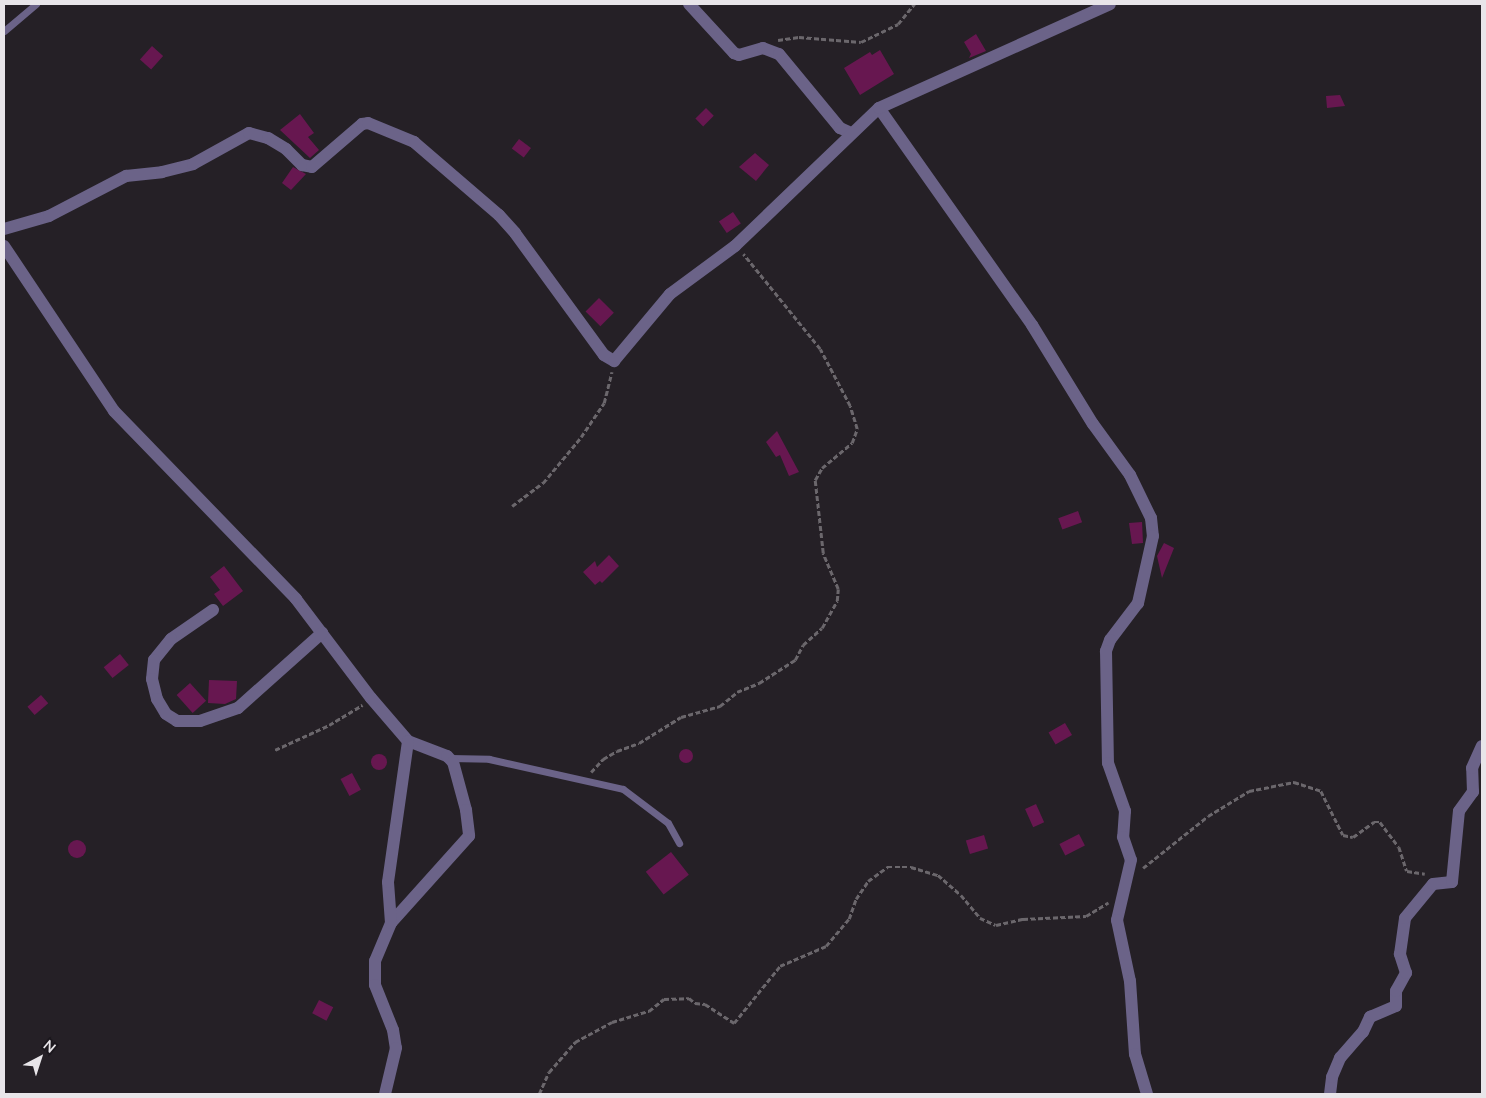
<!DOCTYPE html>
<html>
<head>
<meta charset="utf-8">
<style>
  body { margin:0 }
  #map { position:relative; width:1486px; height:1098px; overflow:hidden; background:#252026; font-family:Lato,sans-serif }
  div>[style] { position:absolute }
  [style*='--x'] { left:calc(var(--x)*1px); top:calc(var(--y)*1px); width:calc(var(--w)*1px); rotate:calc(var(--a)*1deg) }
  .building>* { inset:0; background:#671750; transform-origin:0 0 }
  .round { border-radius:50% }
  .path>* { height:2.5px; margin-top:-1.25px; transform-origin:0; background:repeating-linear-gradient(90deg,#6b676c 0 5px,transparent 0 7.5px) }
  .lane>* { height:7px; margin:-3.5px; padding:0 3.5px; transform-origin:3.5px; border-radius:3.5px; background:#6b6388 }
  .street>* { height:12px; margin:-6px; padding:0 6px; transform-origin:6px; border-radius:6px; background:#6b6388 }
  span { translate:-50% -50%; white-space:nowrap; text-align:center; line-height:1.15; -webkit-text-stroke:4.5px #1b171d; paint-order:stroke }
  .frame { position:absolute; inset:0; border:5px solid #e8e5e9; pointer-events:none }
  .north { position:absolute; left:15px; top:1033px; width:50px; height:50px; -webkit-text-stroke:4px #1b171d; paint-order:stroke; rotate:40deg; font-size:14px; font-weight:700; line-height:20px; text-align:center; color:#e8e5e9 }
  .north::after { content:''; display:block; margin:auto; width:18px; height:22px; background:#e8e5e9; clip-path:polygon(50% 0,100% 100%,50% 72%,0 100%) }
</style>
</head>
<body>
<div id="map">
  <div class="building">
    <i style="clip-path:polygon(976px 34px,986px 51px,969px 58px,971px 54px,964px 42px)"></i>
    <i style="left:152px;top:46px;width:15px;height:18px;rotate:42deg"></i>
    <i style="clip-path:polygon(880px 50px,894px 74px,860px 95px,844px 68px,870px 52px,872px 55px)"></i>
    <i style="clip-path:polygon(1340px 95px,1345px 106px,1327px 108px,1326px 96px)"></i>
    <i style="left:706px;top:108px;width:11px;height:15px;rotate:45deg"></i>
    <i style="clip-path:polygon(300px 114px,314px 133px,308px 137px,319px 150px,310px 158px,280px 130px)"></i>
    <i style="left:519px;top:139px;width:15px;height:12px;rotate:37deg"></i>
    <i style="clip-path:polygon(755px 153px,769px 165px,756px 181px,739px 167px)"></i>
    <i style="clip-path:polygon(293px 167px,306px 174px,291px 190px,282px 183px)"></i>
    <i style="left:733px;top:212px;width:14px;height:17px;rotate:56deg"></i>
    <i style="left:599px;top:298px;width:21px;height:19px;rotate:45deg"></i>
    <i style="clip-path:polygon(777px 431px,799px 472px,789px 476px,780px 455px,776px 457px,766px 442px)"></i>
    <i style="left:1078px;top:511px;width:12px;height:21px;rotate:70deg"></i>
    <i style="clip-path:polygon(1142px 522px,1143px 543px,1132px 544px,1129px 523px)"></i>
    <i style="clip-path:polygon(1164px 543px,1174px 548px,1162px 578px,1157px 556px)"></i>
    <i style="clip-path:polygon(609px 555px,619px 566px,602px 583px,600px 581px,595px 585px,583px 572px,595px 561px,597px 567px)"></i>
    <i style="clip-path:polygon(224px 566px,243px 591px,223px 606px,214px 594px,220px 590px,210px 577px)"></i>
    <i style="left:120px;top:654px;width:14px;height:21px;rotate:51deg"></i>
    <i style="clip-path:polygon(209px 680px,237px 681px,236px 699px,225px 704px,208px 703px)"></i>
    <i style="left:190px;top:683px;width:24px;height:18px;rotate:48deg"></i>
    <i style="left:41px;top:695px;width:11px;height:18px;rotate:49deg"></i>
    <i style="left:1065px;top:723px;width:14px;height:19px;rotate:60deg"></i>
    <i class="round" style="left:679px;top:749px;width:14px;height:14px"></i>
    <i class="round" style="left:371px;top:754px;width:16px;height:16px"></i>
    <i style="left:352px;top:773px;width:19px;height:13px;rotate:62deg"></i>
    <i style="left:1036px;top:804px;width:20px;height:12px;rotate:66deg"></i>
    <i style="left:1079px;top:834px;width:13px;height:22px;rotate:63deg"></i>
    <i style="left:984px;top:835px;width:14px;height:19px;rotate:73deg"></i>
    <i class="round" style="left:68px;top:840px;width:18px;height:18px"></i>
    <i style="left:671px;top:852px;width:29px;height:32px;rotate:52deg"></i>
    <i style="left:319px;top:1000px;width:16px;height:15px;rotate:27deg"></i>
  </div>
  <div class="path">
    <i style="--x:778;--y:40;--w:21;--a:-8"></i>
    <i style="--x:799;--y:37;--w:62;--a:4.6"></i>
    <i style="--x:861;--y:42;--w:41;--a:-25.9"></i>
    <i style="--x:898;--y:24;--w:26;--a:-51"></i>
    <i style="--x:512;--y:506;--w:39;--a:-37"></i>
    <i style="--x:543;--y:483;--w:60;--a:-50.4"></i>
    <i style="--x:581;--y:437;--w:41;--a:-55.9"></i>
    <i style="--x:604;--y:403;--w:32;--a:-76"></i>
    <i style="--x:275;--y:750;--w:60;--a:-24.8"></i>
    <i style="--x:329;--y:725;--w:39;--a:-31"></i>
    <i style="--x:591;--y:772;--w:18;--a:-47"></i>
    <i style="--x:603;--y:759;--w:16;--a:-30"></i>
    <i style="--x:617;--y:751;--w:23;--a:-20"></i>
    <i style="--x:639;--y:743;--w:49;--a:-31.8"></i>
    <i style="--x:681;--y:717;--w:41;--a:-15.8"></i>
    <i style="--x:720;--y:706;--w:22;--a:-39"></i>
    <i style="--x:737;--y:692;--w:24;--a:-22"></i>
    <i style="--x:759;--y:683;--w:43;--a:-32.6"></i>
    <i style="--x:795;--y:660;--w:17;--a:-62"></i>
    <i style="--x:803;--y:645;--w:25;--a:-42"></i>
    <i style="--x:822;--y:628;--w:31;--a:-61"></i>
    <i style="--x:837;--y:601;--w:12;--a:-85"></i>
    <i style="--x:838;--y:589;--w:39;--a:-113"></i>
    <i style="--x:823;--y:553;--w:73;--a:-96.3"></i>
    <i style="--x:815;--y:480;--w:14;--a:-60"></i>
    <i style="--x:822;--y:468;--w:39;--a:-40"></i>
    <i style="--x:852;--y:443;--w:15;--a:-70"></i>
    <i style="--x:857;--y:429;--w:24;--a:-107"></i>
    <i style="--x:850;--y:406;--w:64;--a:-117.8"></i>
    <i style="--x:820;--y:349;--w:122;--a:-129"></i>
    <i style="--x:1143;--y:868;--w:83;--a:-38.7"></i>
    <i style="--x:1208;--y:816;--w:48;--a:-31.4"></i>
    <i style="--x:1249;--y:791;--w:46;--a:-11.3"></i>
    <i style="--x:1294;--y:782;--w:28;--a:18"></i>
    <i style="--x:1321;--y:791;--w:49;--a:63.4"></i>
    <i style="--x:1343;--y:835;--w:10;--a:11"></i>
    <i style="--x:1353;--y:837;--w:26;--a:-36"></i>
    <i style="--x:1374;--y:822;--w:6;--a:0"></i>
    <i style="--x:1380;--y:822;--w:31;--a:53"></i>
    <i style="--x:1399;--y:847;--w:25;--a:72"></i>
    <i style="--x:1407;--y:871;--w:18;--a:9"></i>
    <i style="--x:539;--y:1094;--w:24;--a:-66"></i>
    <i style="--x:549;--y:1072;--w:40;--a:-49"></i>
    <i style="--x:575;--y:1042;--w:42;--a:-28.4"></i>
    <i style="--x:612;--y:1022;--w:39;--a:-17"></i>
    <i style="--x:649;--y:1011;--w:19;--a:-39"></i>
    <i style="--x:664;--y:999;--w:25;--a:-2"></i>
    <i style="--x:689;--y:998;--w:8;--a:40"></i>
    <i style="--x:695;--y:1003;--w:10;--a:6"></i>
    <i style="--x:705;--y:1004;--w:35;--a:33"></i>
    <i style="--x:734;--y:1023;--w:73;--a:-51.1"></i>
    <i style="--x:780;--y:966;--w:50;--a:-23.5"></i>
    <i style="--x:826;--y:946;--w:35;--a:-50"></i>
    <i style="--x:849;--y:919;--w:21;--a:-71"></i>
    <i style="--x:856;--y:899;--w:22;--a:-56"></i>
    <i style="--x:868;--y:881;--w:24;--a:-36"></i>
    <i style="--x:887;--y:867;--w:24;--a:0"></i>
    <i style="--x:911;--y:867;--w:28;--a:17"></i>
    <i style="--x:938;--y:875;--w:30;--a:41"></i>
    <i style="--x:961;--y:895;--w:30;--a:50"></i>
    <i style="--x:980;--y:918;--w:17;--a:24"></i>
    <i style="--x:996;--y:925;--w:28;--a:-13"></i>
    <i style="--x:1023;--y:919;--w:63;--a:-2.7"></i>
    <i style="--x:1086;--y:916;--w:26;--a:-31"></i>
  </div>
  <div class="lane">
    <i style="--x:4;--y:31;--w:42;--a:-40.2"></i>
    <i style="--x:450;--y:758;--w:39;--a:1"></i>
    <i style="--x:489;--y:759;--w:137;--a:12.6"></i>
    <i style="--x:623;--y:789;--w:56;--a:37.1"></i>
    <i style="--x:668;--y:823;--w:23;--a:61"></i>
  </div>
  <div class="street">
    <i style="--x:689;--y:4;--w:67;--a:47.4"></i>
    <i style="--x:734;--y:53;--w:5;--a:22"></i>
    <i style="--x:739;--y:55;--w:25;--a:-16"></i>
    <i style="--x:763;--y:48;--w:17;--a:21"></i>
    <i style="--x:779;--y:54;--w:96;--a:50.5"></i>
    <i style="--x:840;--y:128;--w:12;--a:24"></i>
    <i style="--x:879;--y:108;--w:266;--a:54.8"></i>
    <i style="--x:1032;--y:325;--w:116;--a:58.4"></i>
    <i style="--x:1093;--y:424;--w:63;--a:54"></i>
    <i style="--x:1130;--y:475;--w:48;--a:64"></i>
    <i style="--x:1151;--y:518;--w:18;--a:84"></i>
    <i style="--x:1153;--y:536;--w:69;--a:102.6"></i>
    <i style="--x:1138;--y:603;--w:46;--a:127.1"></i>
    <i style="--x:1110;--y:640;--w:12;--a:110"></i>
    <i style="--x:1106;--y:651;--w:112;--a:89"></i>
    <i style="--x:1108;--y:763;--w:51;--a:70.5"></i>
    <i style="--x:1125;--y:811;--w:26;--a:94"></i>
    <i style="--x:1123;--y:837;--w:24;--a:71"></i>
    <i style="--x:1131;--y:860;--w:62;--a:103.1"></i>
    <i style="--x:1117;--y:920;--w:62;--a:78"></i>
    <i style="--x:1130;--y:981;--w:73;--a:86.1"></i>
    <i style="--x:1135;--y:1054;--w:42;--a:73.3"></i>
    <i style="--x:4;--y:229;--w:47;--a:-16.1"></i>
    <i style="--x:49;--y:216;--w:87;--a:-27.5"></i>
    <i style="--x:126;--y:176;--w:36;--a:-6"></i>
    <i style="--x:162;--y:172;--w:32;--a:-14"></i>
    <i style="--x:193;--y:164;--w:64;--a:-29"></i>
    <i style="--x:249;--y:133;--w:20;--a:15"></i>
    <i style="--x:268;--y:138;--w:21;--a:31"></i>
    <i style="--x:286;--y:149;--w:23;--a:45"></i>
    <i style="--x:302;--y:165;--w:10;--a:11"></i>
    <i style="--x:312;--y:167;--w:66;--a:-40.7"></i>
    <i style="--x:362;--y:124;--w:6;--a:-9"></i>
    <i style="--x:368;--y:123;--w:50;--a:22.4"></i>
    <i style="--x:414;--y:142;--w:112;--a:40.7"></i>
    <i style="--x:499;--y:215;--w:24;--a:48"></i>
    <i style="--x:515;--y:233;--w:151;--a:53.9"></i>
    <i style="--x:604;--y:355;--w:12;--a:31"></i>
    <i style="--x:614;--y:361;--w:87;--a:-50.1"></i>
    <i style="--x:670;--y:294;--w:81;--a:-36.4"></i>
    <i style="--x:735;--y:246;--w:199;--a:-43.8"></i>
    <i style="--x:879;--y:108;--w:253;--a:-24.2"></i>
    <i style="--x:4;--y:246;--w:198;--a:56.3"></i>
    <i style="--x:114;--y:411;--w:262;--a:45.9"></i>
    <i style="--x:296;--y:599;--w:124;--a:52.9"></i>
    <i style="--x:371;--y:698;--w:57;--a:49.3"></i>
    <i style="--x:408;--y:741;--w:42;--a:21"></i>
    <i style="--x:447;--y:756;--w:8;--a:45"></i>
    <i style="--x:453;--y:762;--w:50;--a:74.8"></i>
    <i style="--x:466;--y:810;--w:26;--a:83"></i>
    <i style="--x:469;--y:836;--w:117;--a:131.9"></i>
    <i style="--x:391;--y:923;--w:41;--a:112.8"></i>
    <i style="--x:375;--y:961;--w:24;--a:90"></i>
    <i style="--x:375;--y:985;--w:48;--a:68.2"></i>
    <i style="--x:393;--y:1030;--w:18;--a:81"></i>
    <i style="--x:396;--y:1048;--w:47;--a:103.4"></i>
    <i style="--x:213;--y:610;--w:51;--a:145.4"></i>
    <i style="--x:171;--y:639;--w:27;--a:129"></i>
    <i style="--x:154;--y:660;--w:19;--a:96"></i>
    <i style="--x:152;--y:679;--w:21;--a:76"></i>
    <i style="--x:157;--y:699;--w:17;--a:59"></i>
    <i style="--x:166;--y:714;--w:13;--a:32"></i>
    <i style="--x:177;--y:721;--w:23;--a:0"></i>
    <i style="--x:200;--y:721;--w:40;--a:-18.9"></i>
    <i style="--x:238;--y:708;--w:113;--a:-41.8"></i>
    <i style="--x:391;--y:923;--w:41;--a:-94.2"></i>
    <i style="--x:388;--y:882;--w:142;--a:-81.9"></i>
    <i style="--x:1330;--y:1094;--w:17;--a:-83"></i>
    <i style="--x:1332;--y:1077;--w:21;--a:-67"></i>
    <i style="--x:1340;--y:1058;--w:35;--a:-49"></i>
    <i style="--x:1363;--y:1032;--w:17;--a:-65"></i>
    <i style="--x:1370;--y:1017;--w:28;--a:-23"></i>
    <i style="--x:1396;--y:1006;--w:15;--a:-90"></i>
    <i style="--x:1396;--y:991;--w:21;--a:-61"></i>
    <i style="--x:1406;--y:973;--w:20;--a:-108"></i>
    <i style="--x:1400;--y:954;--w:36;--a:-82"></i>
    <i style="--x:1405;--y:918;--w:44;--a:-50.5"></i>
    <i style="--x:1433;--y:884;--w:19;--a:-6"></i>
    <i style="--x:1452;--y:882;--w:71;--a:-84.4"></i>
    <i style="--x:1459;--y:811;--w:24;--a:-54"></i>
    <i style="--x:1473;--y:792;--w:24;--a:-92"></i>
    <i style="--x:1472;--y:768;--w:24;--a:-66"></i>
  </div>
  <div class="frame"></div>
  <div class="north">N</div>
</div>
</body>
</html>
